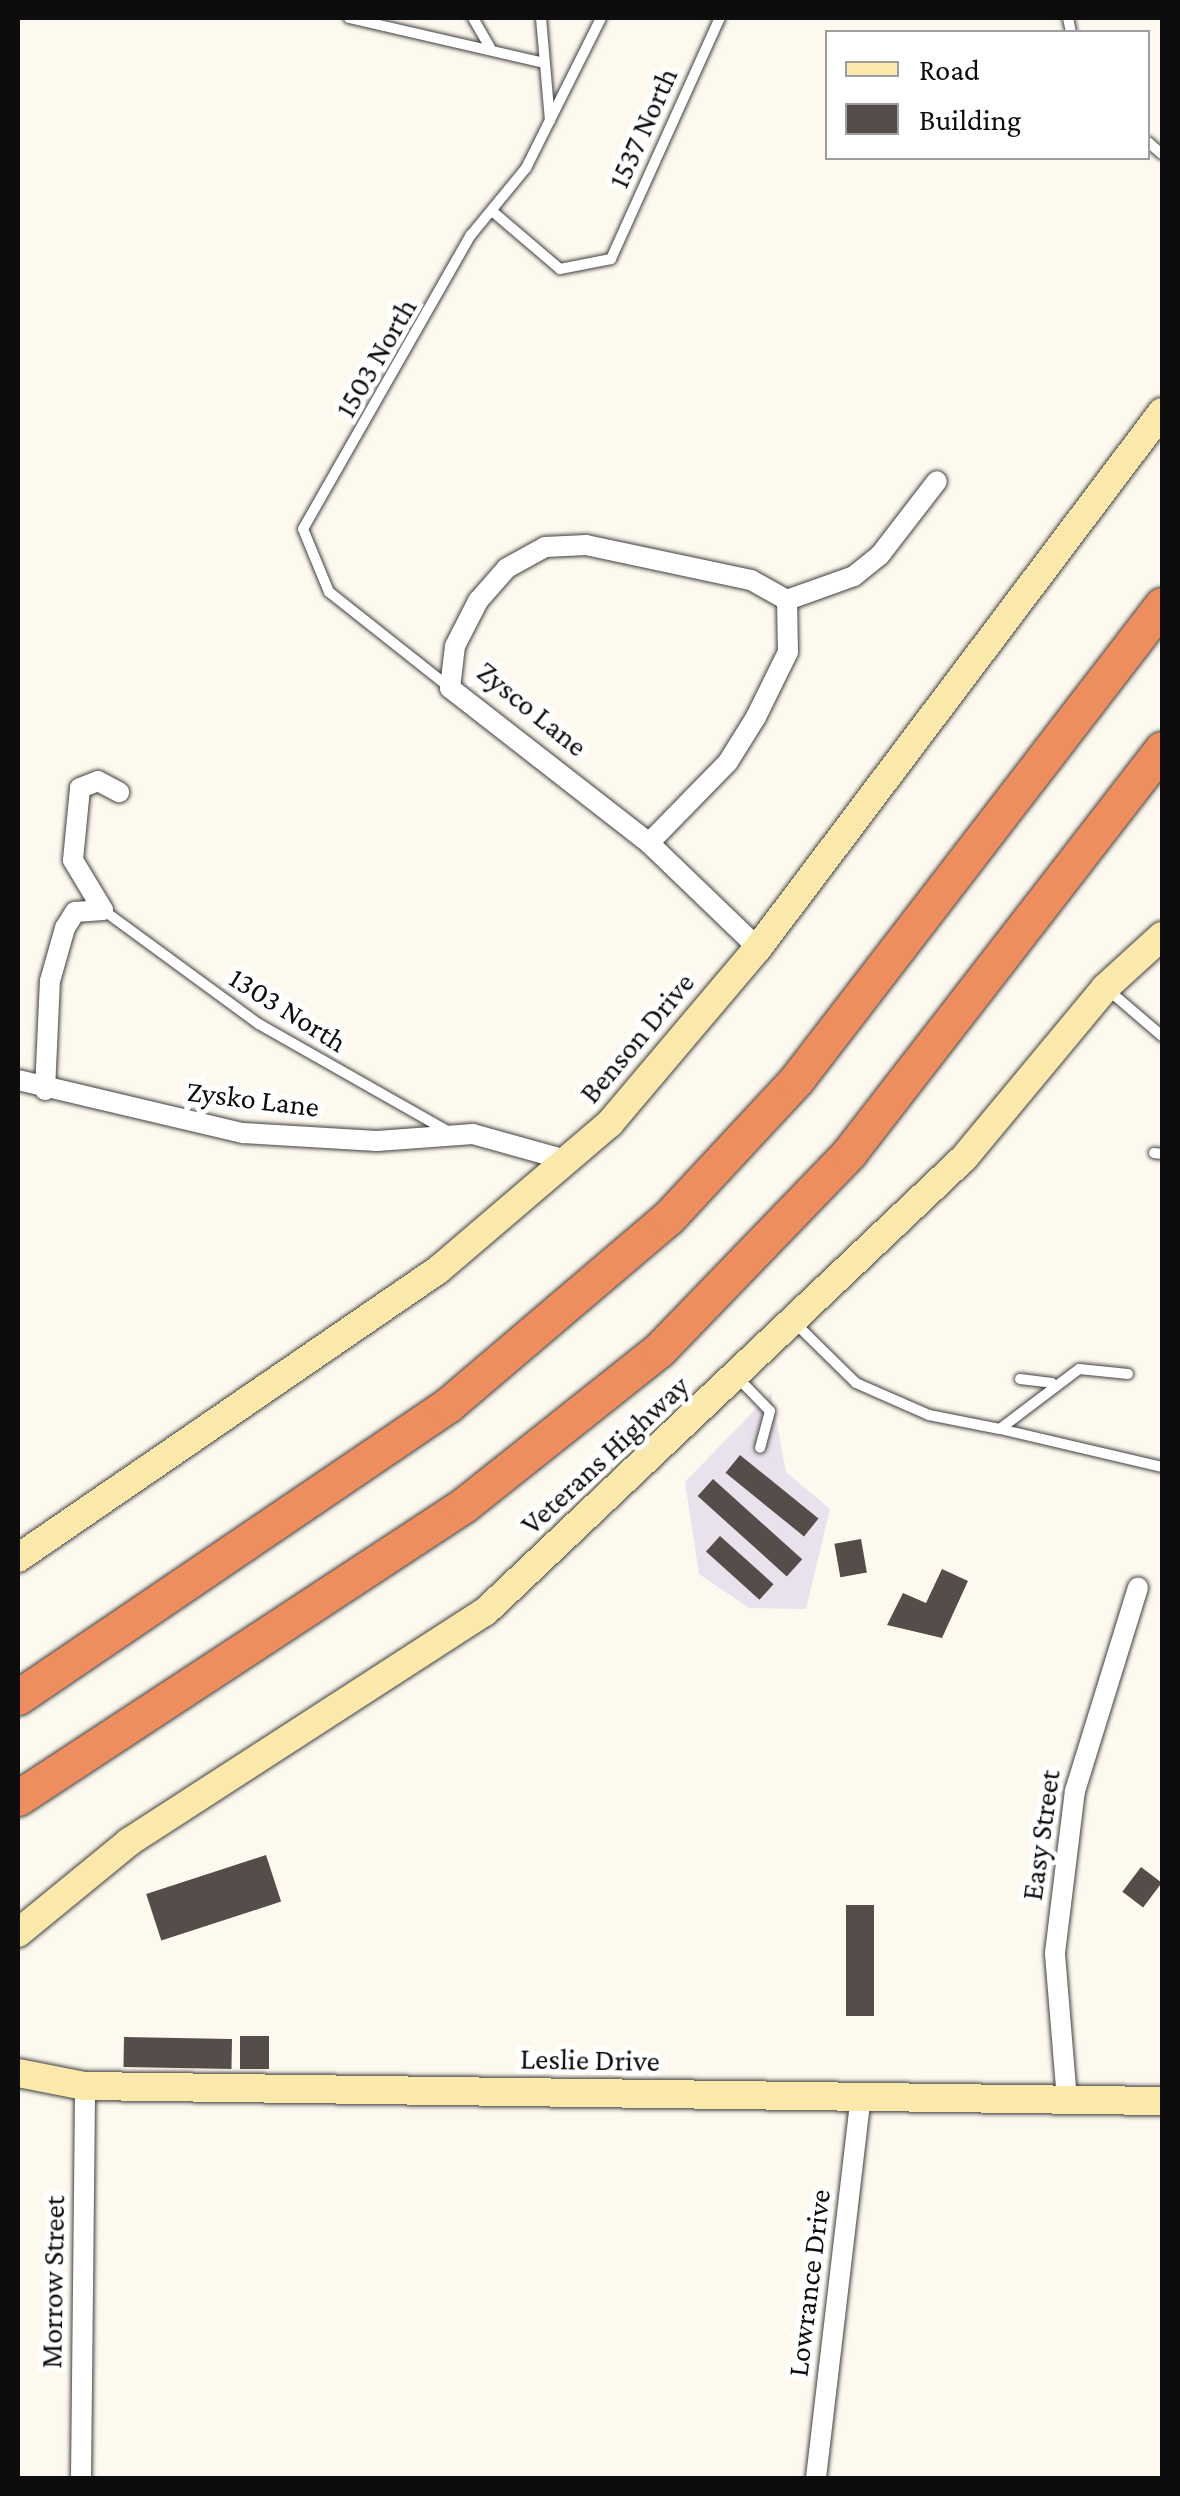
<!DOCTYPE html>
<html>
<head>
<meta charset="utf-8">
<style>
  body { margin:0 }
  #map { position:relative; width:1180px; height:2496px; overflow:hidden; background:#fef9ee; font-family:"Crimson Pro",serif }
  div>[style] { position:absolute }
  [style*='--x'] { left:calc(var(--x)*1px); top:calc(var(--y)*1px); width:calc(var(--w)*1px); rotate:calc(var(--a)*1deg) }
  .industrial>* { inset:0; background:#e9e2ec }
  .building>* { inset:0; background:#554d4a; transform-origin:0 0 }
  .roads { filter:drop-shadow(0 0 2px #404040) drop-shadow(0 0 2px #404040) }
  .lane>* { height:10px; margin:-5px; padding:0 5px; transform-origin:5px; border-radius:5px; background:#fff }
  .street>* { height:20px; margin:-10px; padding:0 10px; transform-origin:10px; border-radius:10px; background:#fff }
  .secondary>* { height:28px; margin:-14px; padding:0 14px; transform-origin:14px; border-radius:14px; background:#fbe9ac }
  .highway>* { height:35px; margin:-17.5px; padding:0 17.5px; transform-origin:17.5px; border-radius:17.5px; background:#ee8d5d }
  span { translate:-50% -50%; white-space:nowrap; text-align:center; line-height:1.15; -webkit-text-stroke:10px #fff; paint-order:stroke }
  .street-label { font-size:30px; color:#0d0d0d }
  .frame { position:absolute; inset:0; border:20px solid #0d0d0d; pointer-events:none }
  .legend { position:absolute; left:825px; top:30px; width:325px; height:130px; box-sizing:border-box; background:#fff; border:2px solid #9e9e9e; margin:0; padding:12px 18px; list-style:none; font-size:30px; color:#0d0d0d }
  .legend li { display:flex; align-items:center; gap:20px; height:50px }
  .legend b { width:50px; border:2px solid #9e9e9e }
</style>
</head>
<body>
<div id="map">
  <div class="industrial">
    <i style="clip-path:polygon(771px 1393px,786px 1472px,830px 1509px,806px 1609px,749px 1608px,699px 1574px,685px 1482px)"></i>
  </div>
  <div class="building">
    <i style="left:740px;top:1455px;width:101px;height:23px;rotate:39deg"></i>
    <i style="left:713px;top:1479px;width:120px;height:23px;rotate:42deg"></i>
    <i style="left:720px;top:1536px;width:72px;height:21px;rotate:42deg"></i>
    <i style="left:861px;top:1539px;width:34px;height:27px;rotate:80deg"></i>
    <i style="clip-path:polygon(942px 1569px,968px 1581px,942px 1638px,887px 1625px,903px 1593px,926px 1603px)"></i>
    <i style="left:266px;top:1855px;width:49px;height:126px;rotate:72deg"></i>
    <i style="left:1141px;top:1867px;width:26px;height:31px;rotate:37deg"></i>
    <i style="left:846px;top:1905px;width:28px;height:111px"></i>
    <i style="left:240px;top:2036px;width:29px;height:33px"></i>
    <i style="left:124px;top:2037px;width:108px;height:30px;rotate:1deg"></i>
  </div>
  <div class="roads">
    <div class="lane">
      <i style="--x:349;--y:18;--w:200;--a:13"></i>
      <i style="--x:473;--y:18;--w:34;--a:60"></i>
      <i style="--x:541;--y:18;--w:103;--a:85"></i>
      <i style="--x:1068;--y:18;--w:14;--a:78"></i>
      <i style="--x:1148;--y:142;--w:18;--a:41"></i>
      <i style="--x:492;--y:211;--w:89;--a:40.5"></i>
      <i style="--x:560;--y:269;--w:52;--a:-11.1"></i>
      <i style="--x:611;--y:259;--w:265;--a:-65.7"></i>
      <i style="--x:449;--y:687;--w:153;--a:-141.6"></i>
      <i style="--x:329;--y:592;--w:68;--a:-112.4"></i>
      <i style="--x:303;--y:529;--w:339;--a:-60.3"></i>
      <i style="--x:471;--y:235;--w:87;--a:-50.6"></i>
      <i style="--x:526;--y:168;--w:168;--a:-63.4"></i>
      <i style="--x:103;--y:910;--w:193;--a:36.2"></i>
      <i style="--x:259;--y:1024;--w:216;--a:29.6"></i>
      <i style="--x:1106;--y:988;--w:74;--a:40.6"></i>
      <i style="--x:1154;--y:1153;--w:8;--a:7"></i>
      <i style="--x:794;--y:1322;--w:87;--a:44.5"></i>
      <i style="--x:856;--y:1383;--w:80;--a:23.7"></i>
      <i style="--x:929;--y:1415;--w:72;--a:11.2"></i>
      <i style="--x:1128;--y:1374;--w:49;--a:-174.2"></i>
      <i style="--x:1079;--y:1369;--w:99;--a:142.8"></i>
      <i style="--x:1000;--y:1429;--w:166;--a:13.2"></i>
      <i style="--x:737;--y:1377;--w:47;--a:45.9"></i>
      <i style="--x:770;--y:1411;--w:38;--a:105"></i>
      <i style="--x:1020;--y:1379;--w:32;--a:7"></i>
    </div>
    <div class="street">
      <i style="--x:787;--y:600;--w:71;--a:-19.7"></i>
      <i style="--x:854;--y:576;--w:33;--a:-39"></i>
      <i style="--x:880;--y:555;--w:93;--a:-52.4"></i>
      <i style="--x:649;--y:843;--w:113;--a:-45.7"></i>
      <i style="--x:728;--y:762;--w:53;--a:-58.1"></i>
      <i style="--x:756;--y:717;--w:72;--a:-63.8"></i>
      <i style="--x:788;--y:652;--w:52;--a:-91.1"></i>
      <i style="--x:103;--y:910;--w:58;--a:-121"></i>
      <i style="--x:73;--y:860;--w:72;--a:-84.4"></i>
      <i style="--x:80;--y:788;--w:19;--a:-21"></i>
      <i style="--x:98;--y:781;--w:24;--a:28"></i>
      <i style="--x:758;--y:948;--w:151;--a:-136.1"></i>
      <i style="--x:649;--y:843;--w:252;--a:-142.1"></i>
      <i style="--x:450;--y:688;--w:42;--a:-83.2"></i>
      <i style="--x:455;--y:646;--w:51;--a:-62.9"></i>
      <i style="--x:478;--y:601;--w:44;--a:-48.7"></i>
      <i style="--x:507;--y:568;--w:43;--a:-28.9"></i>
      <i style="--x:545;--y:547;--w:41;--a:-2.8"></i>
      <i style="--x:586;--y:545;--w:169;--a:12"></i>
      <i style="--x:751;--y:580;--w:41;--a:29.1"></i>
      <i style="--x:18;--y:1080;--w:231;--a:13.3"></i>
      <i style="--x:243;--y:1133;--w:134;--a:3.4"></i>
      <i style="--x:377;--y:1141;--w:96;--a:-4.2"></i>
      <i style="--x:473;--y:1134;--w:101;--a:15.6"></i>
      <i style="--x:45;--y:1090;--w:109;--a:-87.4"></i>
      <i style="--x:50;--y:981;--w:55;--a:-74.2"></i>
      <i style="--x:65;--y:928;--w:19;--a:-58"></i>
      <i style="--x:75;--y:912;--w:28;--a:-4"></i>
      <i style="--x:1067;--y:2100;--w:147;--a:-94.7"></i>
      <i style="--x:1055;--y:1953;--w:163;--a:-83"></i>
      <i style="--x:1075;--y:1791;--w:213;--a:-72.8"></i>
      <i style="--x:81;--y:2478;--w:392;--a:-89.4"></i>
      <i style="--x:816;--y:2478;--w:386;--a:-83.3"></i>
    </div>
    <div class="secondary">
      <i style="--x:18;--y:1558;--w:509;--a:-34.44"></i>
      <i style="--x:438;--y:1270;--w:226;--a:-40.5"></i>
      <i style="--x:610;--y:1123;--w:229;--a:-49.8"></i>
      <i style="--x:758;--y:948;--w:671;--a:-52.99"></i>
      <i style="--x:18;--y:1933;--w:144;--a:-39.3"></i>
      <i style="--x:129;--y:1842;--w:424;--a:-32.9"></i>
      <i style="--x:485;--y:1612;--w:660;--a:-43.47"></i>
      <i style="--x:964;--y:1158;--w:221;--a:-50.3"></i>
      <i style="--x:1105;--y:988;--w:77;--a:-42.4"></i>
      <i style="--x:18;--y:2073;--w:68;--a:11"></i>
      <i style="--x:85;--y:2086;--w:1077;--a:0.8"></i>
    </div>
    <div class="highway">
      <i style="--x:18;--y:1697;--w:520;--a:-34.18"></i>
      <i style="--x:448;--y:1405;--w:289;--a:-40.4"></i>
      <i style="--x:668;--y:1218;--w:190;--a:-47.1"></i>
      <i style="--x:797;--y:1079;--w:598;--a:-52.4"></i>
      <i style="--x:18;--y:1798;--w:534;--a:-33.3"></i>
      <i style="--x:464;--y:1505;--w:249;--a:-38.5"></i>
      <i style="--x:659;--y:1350;--w:274;--a:-46"></i>
      <i style="--x:849;--y:1153;--w:511;--a:-52.23"></i>
    </div>
  </div>
  <div class="street-label">
    <span style="left:643px;top:128px;rotate:-66deg">1537 North</span>
    <span style="left:376px;top:358px;rotate:-60deg">1503 North</span>
    <span style="left:532px;top:709px;rotate:39deg">Zysco Lane</span>
    <span style="left:288px;top:1010px;rotate:32deg">1303 North</span>
    <span style="left:637px;top:1038px;rotate:-50deg">Benson Drive</span>
    <span style="left:253px;top:1099px;rotate:7deg">Zysko Lane</span>
    <span style="left:605px;top:1455px;rotate:-43deg">Veterans Highway</span>
    <span style="left:1041px;top:1835px;rotate:-82deg">Easy Street</span>
    <span style="left:590px;top:2060px;rotate:1deg">Leslie Drive</span>
    <span style="left:53px;top:2282px;rotate:-89deg">Morrow Street</span>
    <span style="left:809px;top:2283px;rotate:-83deg">Lowrance Drive</span>
  </div>
  <div class="frame"></div>
  <ul class="legend">
  <li><b style="height:12px;background:#fbe9ac"></b>Road</li>
  <li><b style="height:28px;background:#554d4a"></b>Building</li>
  </ul>
</div>
</body>
</html>
